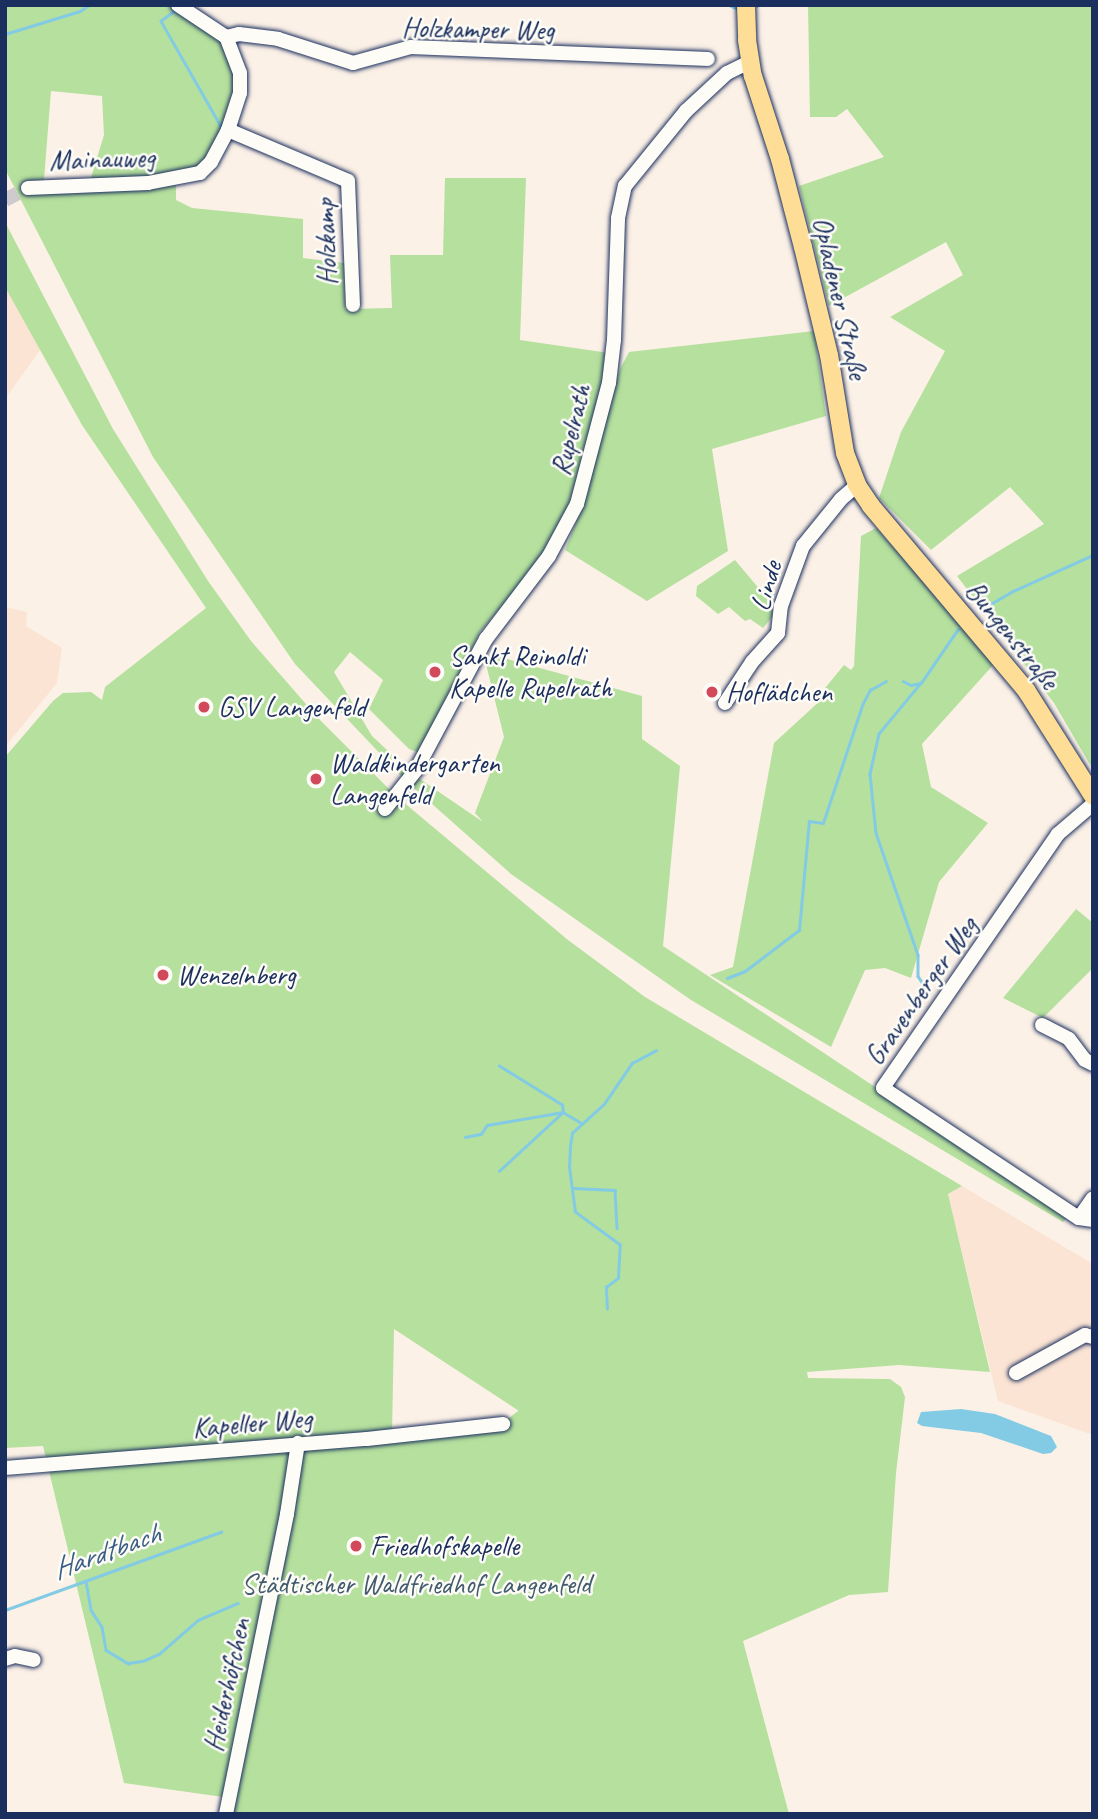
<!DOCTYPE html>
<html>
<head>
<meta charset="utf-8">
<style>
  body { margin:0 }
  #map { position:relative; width:1098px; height:1819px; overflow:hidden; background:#fcf1e7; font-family:Caveat,sans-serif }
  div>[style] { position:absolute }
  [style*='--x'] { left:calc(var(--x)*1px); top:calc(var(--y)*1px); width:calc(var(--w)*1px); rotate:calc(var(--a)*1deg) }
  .built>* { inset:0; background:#fbe4d4 }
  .green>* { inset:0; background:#b5e09d }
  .water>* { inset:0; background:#83cbe4 }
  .stream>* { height:2.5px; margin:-1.25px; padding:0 1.25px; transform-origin:1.25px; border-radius:1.25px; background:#83cbe4 }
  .minor-tunnel>* { height:14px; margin-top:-7px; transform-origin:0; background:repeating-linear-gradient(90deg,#cfcacc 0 14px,transparent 0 21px) }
  .roads { filter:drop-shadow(0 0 2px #1b2f5e) drop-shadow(0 0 2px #1b2f5e) }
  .minor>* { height:14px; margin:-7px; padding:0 7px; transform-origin:7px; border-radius:7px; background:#fdfcf7 }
  .major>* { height:18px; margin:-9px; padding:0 9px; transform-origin:9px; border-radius:9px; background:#fedd96 }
  .dots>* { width:19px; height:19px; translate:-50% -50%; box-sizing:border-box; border:4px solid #fdfcf7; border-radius:50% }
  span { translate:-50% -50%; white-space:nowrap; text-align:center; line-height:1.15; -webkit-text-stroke:5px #fdfcf7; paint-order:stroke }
  .street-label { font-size:28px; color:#1b2f5e }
  .poi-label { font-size:28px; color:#1b2f5e }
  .left { translate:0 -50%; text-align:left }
  .park-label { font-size:28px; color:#425b6e }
  .water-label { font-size:30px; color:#3a5e86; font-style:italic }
  .frame { position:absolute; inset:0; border:7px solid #1b2f5e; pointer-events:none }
</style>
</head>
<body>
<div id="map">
  <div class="built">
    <i style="clip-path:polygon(5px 287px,41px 349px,5px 399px)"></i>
    <i style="clip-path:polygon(5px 607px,27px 612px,26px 626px,62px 648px,57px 683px,5px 747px)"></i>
    <i style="clip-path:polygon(962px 1186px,1093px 1264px,1093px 1435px,998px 1401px,948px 1194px)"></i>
  </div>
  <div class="green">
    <i style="clip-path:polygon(5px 5px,171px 5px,198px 27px,223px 41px,236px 72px,236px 93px,212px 150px,197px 169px,170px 176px,90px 181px,104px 135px,102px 96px,51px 91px,43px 192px,176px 184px,176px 200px,192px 208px,303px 219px,303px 258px,344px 263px,345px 309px,392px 308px,390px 255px,443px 255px,445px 178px,526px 178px,520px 340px,609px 353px,606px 376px,574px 500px,545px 554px,480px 632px,420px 753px,409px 749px,369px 709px,383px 680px,350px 652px,334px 672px,372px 736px,414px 775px,483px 822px,475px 813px,504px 737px,484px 656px,493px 655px,642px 696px,642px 739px,680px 766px,663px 946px,1069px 1216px,1063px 1222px,691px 1000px,511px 874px,406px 781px,295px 664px,153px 457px,5px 169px)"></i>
    <i style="clip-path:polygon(808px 5px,1093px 5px,1092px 768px,1054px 703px,957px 576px,1044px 524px,1010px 487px,931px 550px,879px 498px,901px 432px,945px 351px,890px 317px,963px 275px,946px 242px,829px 306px,799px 186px,884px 157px,847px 109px,836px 117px,810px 117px)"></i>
    <i style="clip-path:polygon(evenodd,5px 222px,113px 429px,208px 581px,251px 641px,319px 719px,396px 796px,568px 940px,645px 997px,962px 1186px,948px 1194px,990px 1372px,899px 1365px,807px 1372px,808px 1378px,890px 1379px,901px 1387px,905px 1397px,896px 1473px,888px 1592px,849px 1595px,743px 1641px,789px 1814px,227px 1814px,230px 1798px,124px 1783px,43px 1446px,5px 1448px,5px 757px,53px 701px,63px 693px,91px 692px,102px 700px,105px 687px,206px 608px,82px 425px,5px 287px,5px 222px,394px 1329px,519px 1411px,518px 1411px,508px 1419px,392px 1433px,394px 1329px)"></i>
    <i style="clip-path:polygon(814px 331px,826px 416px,712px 449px,728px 551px,647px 601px,565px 550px,576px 523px,620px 369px,629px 352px)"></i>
    <i style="clip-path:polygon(876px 528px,995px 663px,922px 744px,931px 787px,988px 823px,939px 882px,911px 978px,885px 968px,865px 970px,831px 1047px,710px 975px,733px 967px,774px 743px,822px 699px,821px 693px,844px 665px,851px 670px,854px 666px,861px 536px)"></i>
    <i style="clip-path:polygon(735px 560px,772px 604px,773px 616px,763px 628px,750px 619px,745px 621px,729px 607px,718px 614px,696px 596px,697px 586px)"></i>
    <i style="clip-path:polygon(1076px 909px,1093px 923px,1093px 968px,1043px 1018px,1003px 998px)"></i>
  </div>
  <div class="water">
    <i style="clip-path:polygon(961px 1409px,995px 1414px,1051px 1436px,1057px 1447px,1051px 1453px,1043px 1454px,981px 1433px,922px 1426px,917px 1423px,921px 1412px)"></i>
  </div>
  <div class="stream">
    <i style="--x:729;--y:5;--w:10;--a:24"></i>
    <i style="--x:757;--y:6;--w:1;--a:-45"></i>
    <i style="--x:175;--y:11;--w:17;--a:144"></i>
    <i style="--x:161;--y:21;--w:123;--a:60.3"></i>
    <i style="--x:5;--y:34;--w:78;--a:-17"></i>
    <i style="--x:80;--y:11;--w:11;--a:-34"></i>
    <i style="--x:980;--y:610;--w:36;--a:-30"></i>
    <i style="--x:1011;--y:592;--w:90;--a:-24.3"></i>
    <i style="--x:903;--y:681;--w:9;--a:27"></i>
    <i style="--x:911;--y:685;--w:10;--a:-11"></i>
    <i style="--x:921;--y:683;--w:65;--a:-55.6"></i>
    <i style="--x:921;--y:683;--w:66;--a:129.5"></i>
    <i style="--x:879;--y:734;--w:41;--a:102.7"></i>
    <i style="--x:870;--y:774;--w:59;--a:84.2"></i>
    <i style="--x:876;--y:833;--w:129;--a:71"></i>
    <i style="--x:918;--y:955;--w:21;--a:90"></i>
    <i style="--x:918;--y:976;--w:17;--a:57"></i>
    <i style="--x:727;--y:978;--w:19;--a:-21"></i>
    <i style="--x:745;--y:971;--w:68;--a:-37.2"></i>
    <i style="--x:799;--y:930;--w:109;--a:-84.8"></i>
    <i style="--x:809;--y:821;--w:14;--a:8"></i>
    <i style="--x:823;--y:823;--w:126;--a:-71.6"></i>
    <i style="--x:863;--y:703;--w:15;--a:-62"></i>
    <i style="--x:870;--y:690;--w:18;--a:-29"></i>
    <i style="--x:465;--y:1137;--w:16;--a:-11"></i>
    <i style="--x:481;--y:1134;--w:11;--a:-56"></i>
    <i style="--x:487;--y:1125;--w:77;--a:-9.7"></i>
    <i style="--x:563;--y:1112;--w:21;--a:31"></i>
    <i style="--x:499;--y:1171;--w:87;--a:-42.7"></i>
    <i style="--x:563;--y:1112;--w:7;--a:-98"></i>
    <i style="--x:562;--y:1105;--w:74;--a:-148.2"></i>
    <i style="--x:573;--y:1188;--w:42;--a:2.7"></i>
    <i style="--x:615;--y:1190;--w:38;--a:87"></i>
    <i style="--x:607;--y:1309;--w:22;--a:-93"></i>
    <i style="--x:606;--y:1287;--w:15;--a:-37"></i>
    <i style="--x:618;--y:1278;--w:33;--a:-87"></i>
    <i style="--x:620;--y:1245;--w:56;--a:-143.7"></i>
    <i style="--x:575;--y:1212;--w:45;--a:-97.6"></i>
    <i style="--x:569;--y:1167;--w:21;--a:-87"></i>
    <i style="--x:570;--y:1146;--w:13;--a:-81"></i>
    <i style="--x:572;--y:1133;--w:43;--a:-42.2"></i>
    <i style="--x:604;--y:1104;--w:50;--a:-55.7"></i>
    <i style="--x:632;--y:1063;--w:27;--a:-28"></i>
    <i style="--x:86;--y:1581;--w:29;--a:80"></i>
    <i style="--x:91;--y:1610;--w:20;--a:57"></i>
    <i style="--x:102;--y:1627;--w:23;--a:80"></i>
    <i style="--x:106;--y:1650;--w:26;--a:31"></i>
    <i style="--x:128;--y:1663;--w:15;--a:-8"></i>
    <i style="--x:143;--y:1661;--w:17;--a:-24"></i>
    <i style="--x:159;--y:1654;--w:52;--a:-41.1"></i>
    <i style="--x:198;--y:1620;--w:43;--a:-23"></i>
    <i style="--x:5;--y:1610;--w:230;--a:-19.9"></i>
  </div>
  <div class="minor-tunnel">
    <i style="--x:5;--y:200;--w:26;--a:-28"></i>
  </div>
  <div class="roads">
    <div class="minor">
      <i style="--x:178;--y:5;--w:58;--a:33.7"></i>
      <i style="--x:226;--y:37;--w:13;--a:-13"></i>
      <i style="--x:239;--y:34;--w:39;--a:7"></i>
      <i style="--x:278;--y:39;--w:79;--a:17.7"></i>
      <i style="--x:353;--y:63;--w:60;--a:-15.4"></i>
      <i style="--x:411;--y:47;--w:297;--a:2.3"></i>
      <i style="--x:228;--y:130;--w:130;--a:23"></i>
      <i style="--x:348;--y:181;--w:124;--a:87.7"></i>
      <i style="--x:28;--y:188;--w:120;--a:-2.4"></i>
      <i style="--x:148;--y:183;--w:53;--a:-10.9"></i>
      <i style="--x:200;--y:173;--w:16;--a:-45"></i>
      <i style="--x:211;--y:162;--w:36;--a:-62"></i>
      <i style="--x:228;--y:130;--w:39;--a:-72"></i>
      <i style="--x:240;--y:93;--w:20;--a:-90"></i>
      <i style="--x:240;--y:73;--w:39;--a:-111"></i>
      <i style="--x:725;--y:703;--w:49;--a:-56.6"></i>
      <i style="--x:752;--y:662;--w:39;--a:-48"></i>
      <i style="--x:778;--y:633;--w:27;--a:-84"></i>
      <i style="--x:781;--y:606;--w:64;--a:-69.9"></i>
      <i style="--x:803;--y:546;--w:60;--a:-51"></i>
      <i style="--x:841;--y:499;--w:21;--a:-41"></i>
      <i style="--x:1093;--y:804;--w:46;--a:139.4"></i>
      <i style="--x:1058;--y:834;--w:308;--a:124.6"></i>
      <i style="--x:883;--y:1088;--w:235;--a:33.6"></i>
      <i style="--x:1079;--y:1218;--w:14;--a:8"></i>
      <i style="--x:385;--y:809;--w:50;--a:-51.5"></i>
      <i style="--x:416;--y:770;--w:149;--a:-61.9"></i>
      <i style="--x:486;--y:639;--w:104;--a:-52.8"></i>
      <i style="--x:549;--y:556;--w:59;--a:-61.7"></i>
      <i style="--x:577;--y:504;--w:125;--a:-75.2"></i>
      <i style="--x:609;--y:383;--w:43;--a:-83.4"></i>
      <i style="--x:614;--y:340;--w:122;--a:-88.1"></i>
      <i style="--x:618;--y:218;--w:33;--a:-78"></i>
      <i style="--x:625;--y:186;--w:97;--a:-50.9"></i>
      <i style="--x:686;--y:111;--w:56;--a:-42.8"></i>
      <i style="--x:727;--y:73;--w:25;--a:-26"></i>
      <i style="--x:1042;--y:1025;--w:30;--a:27"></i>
      <i style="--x:1069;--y:1039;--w:26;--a:53"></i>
      <i style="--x:1085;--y:1060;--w:9;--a:27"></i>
      <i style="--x:1079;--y:1218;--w:24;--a:-55"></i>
      <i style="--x:1016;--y:1373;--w:79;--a:-28.8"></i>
      <i style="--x:1085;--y:1335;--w:8;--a:14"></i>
      <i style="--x:5;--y:1468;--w:363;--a:-4.6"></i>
      <i style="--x:367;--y:1439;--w:137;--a:-6.3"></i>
      <i style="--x:5;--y:1659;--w:10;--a:-17"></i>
      <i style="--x:15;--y:1656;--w:19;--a:12"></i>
      <i style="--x:226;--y:1814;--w:306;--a:-78.5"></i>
      <i style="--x:287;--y:1514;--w:72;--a:-81.2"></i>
    </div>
    <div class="major">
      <i style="--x:746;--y:5;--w:35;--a:88"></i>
      <i style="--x:747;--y:40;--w:36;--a:81"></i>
      <i style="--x:753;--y:76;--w:87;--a:72"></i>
      <i style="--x:780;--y:159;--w:91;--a:75.4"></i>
      <i style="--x:803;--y:247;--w:111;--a:76.5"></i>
      <i style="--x:829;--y:355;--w:99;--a:80.7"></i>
      <i style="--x:845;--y:453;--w:34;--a:69"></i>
      <i style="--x:857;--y:485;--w:25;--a:56"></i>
      <i style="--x:871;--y:506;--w:241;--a:49.9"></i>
      <i style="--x:1026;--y:690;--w:125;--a:57.7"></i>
    </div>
  </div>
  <div class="dots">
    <i style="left:435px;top:672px;background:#d1495b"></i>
    <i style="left:712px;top:692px;background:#d1495b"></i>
    <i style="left:204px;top:707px;background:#d1495b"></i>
    <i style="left:316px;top:779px;background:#d1495b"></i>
    <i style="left:163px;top:975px;background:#d1495b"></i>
    <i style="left:356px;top:1546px;background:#d1495b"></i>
  </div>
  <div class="street-label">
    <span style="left:478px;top:29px;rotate:1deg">Holzkamper Weg</span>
    <span style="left:102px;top:159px;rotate:-2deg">Mainauweg</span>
    <span style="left:326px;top:242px;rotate:-92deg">Holzkamp</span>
    <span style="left:840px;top:298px;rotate:77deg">Opladener Straße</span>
    <span style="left:571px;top:430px;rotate:-76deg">Rupelrath</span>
    <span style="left:766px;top:586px;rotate:-74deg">Linde</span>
    <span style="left:1012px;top:635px;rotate:51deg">Bungenstraße</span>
    <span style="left:921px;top:991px;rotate:-55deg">Gravenberger Weg</span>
    <span style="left:252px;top:1423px;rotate:-5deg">Kapeller Weg</span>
    <span style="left:227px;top:1685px;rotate:-78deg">Heiderhöfchen</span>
  </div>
  <div class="poi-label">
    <span class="left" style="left:449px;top:672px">Sankt Reinoldi<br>Kapelle Rupelrath</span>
    <span class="left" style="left:726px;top:692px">Hoflädchen</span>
    <span class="left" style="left:218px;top:707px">GSV Langenfeld</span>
    <span class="left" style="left:330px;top:779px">Waldkindergarten<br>Langenfeld</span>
    <span class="left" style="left:177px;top:975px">Wenzelnberg</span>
    <span class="left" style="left:370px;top:1546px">Friedhofskapelle</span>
  </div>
  <div class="park-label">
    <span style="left:416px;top:1584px">Städtischer Waldfriedhof Langenfeld</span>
  </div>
  <div class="water-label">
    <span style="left:106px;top:1551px;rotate:-20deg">Hardtbach</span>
  </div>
  <div class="frame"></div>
</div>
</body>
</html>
